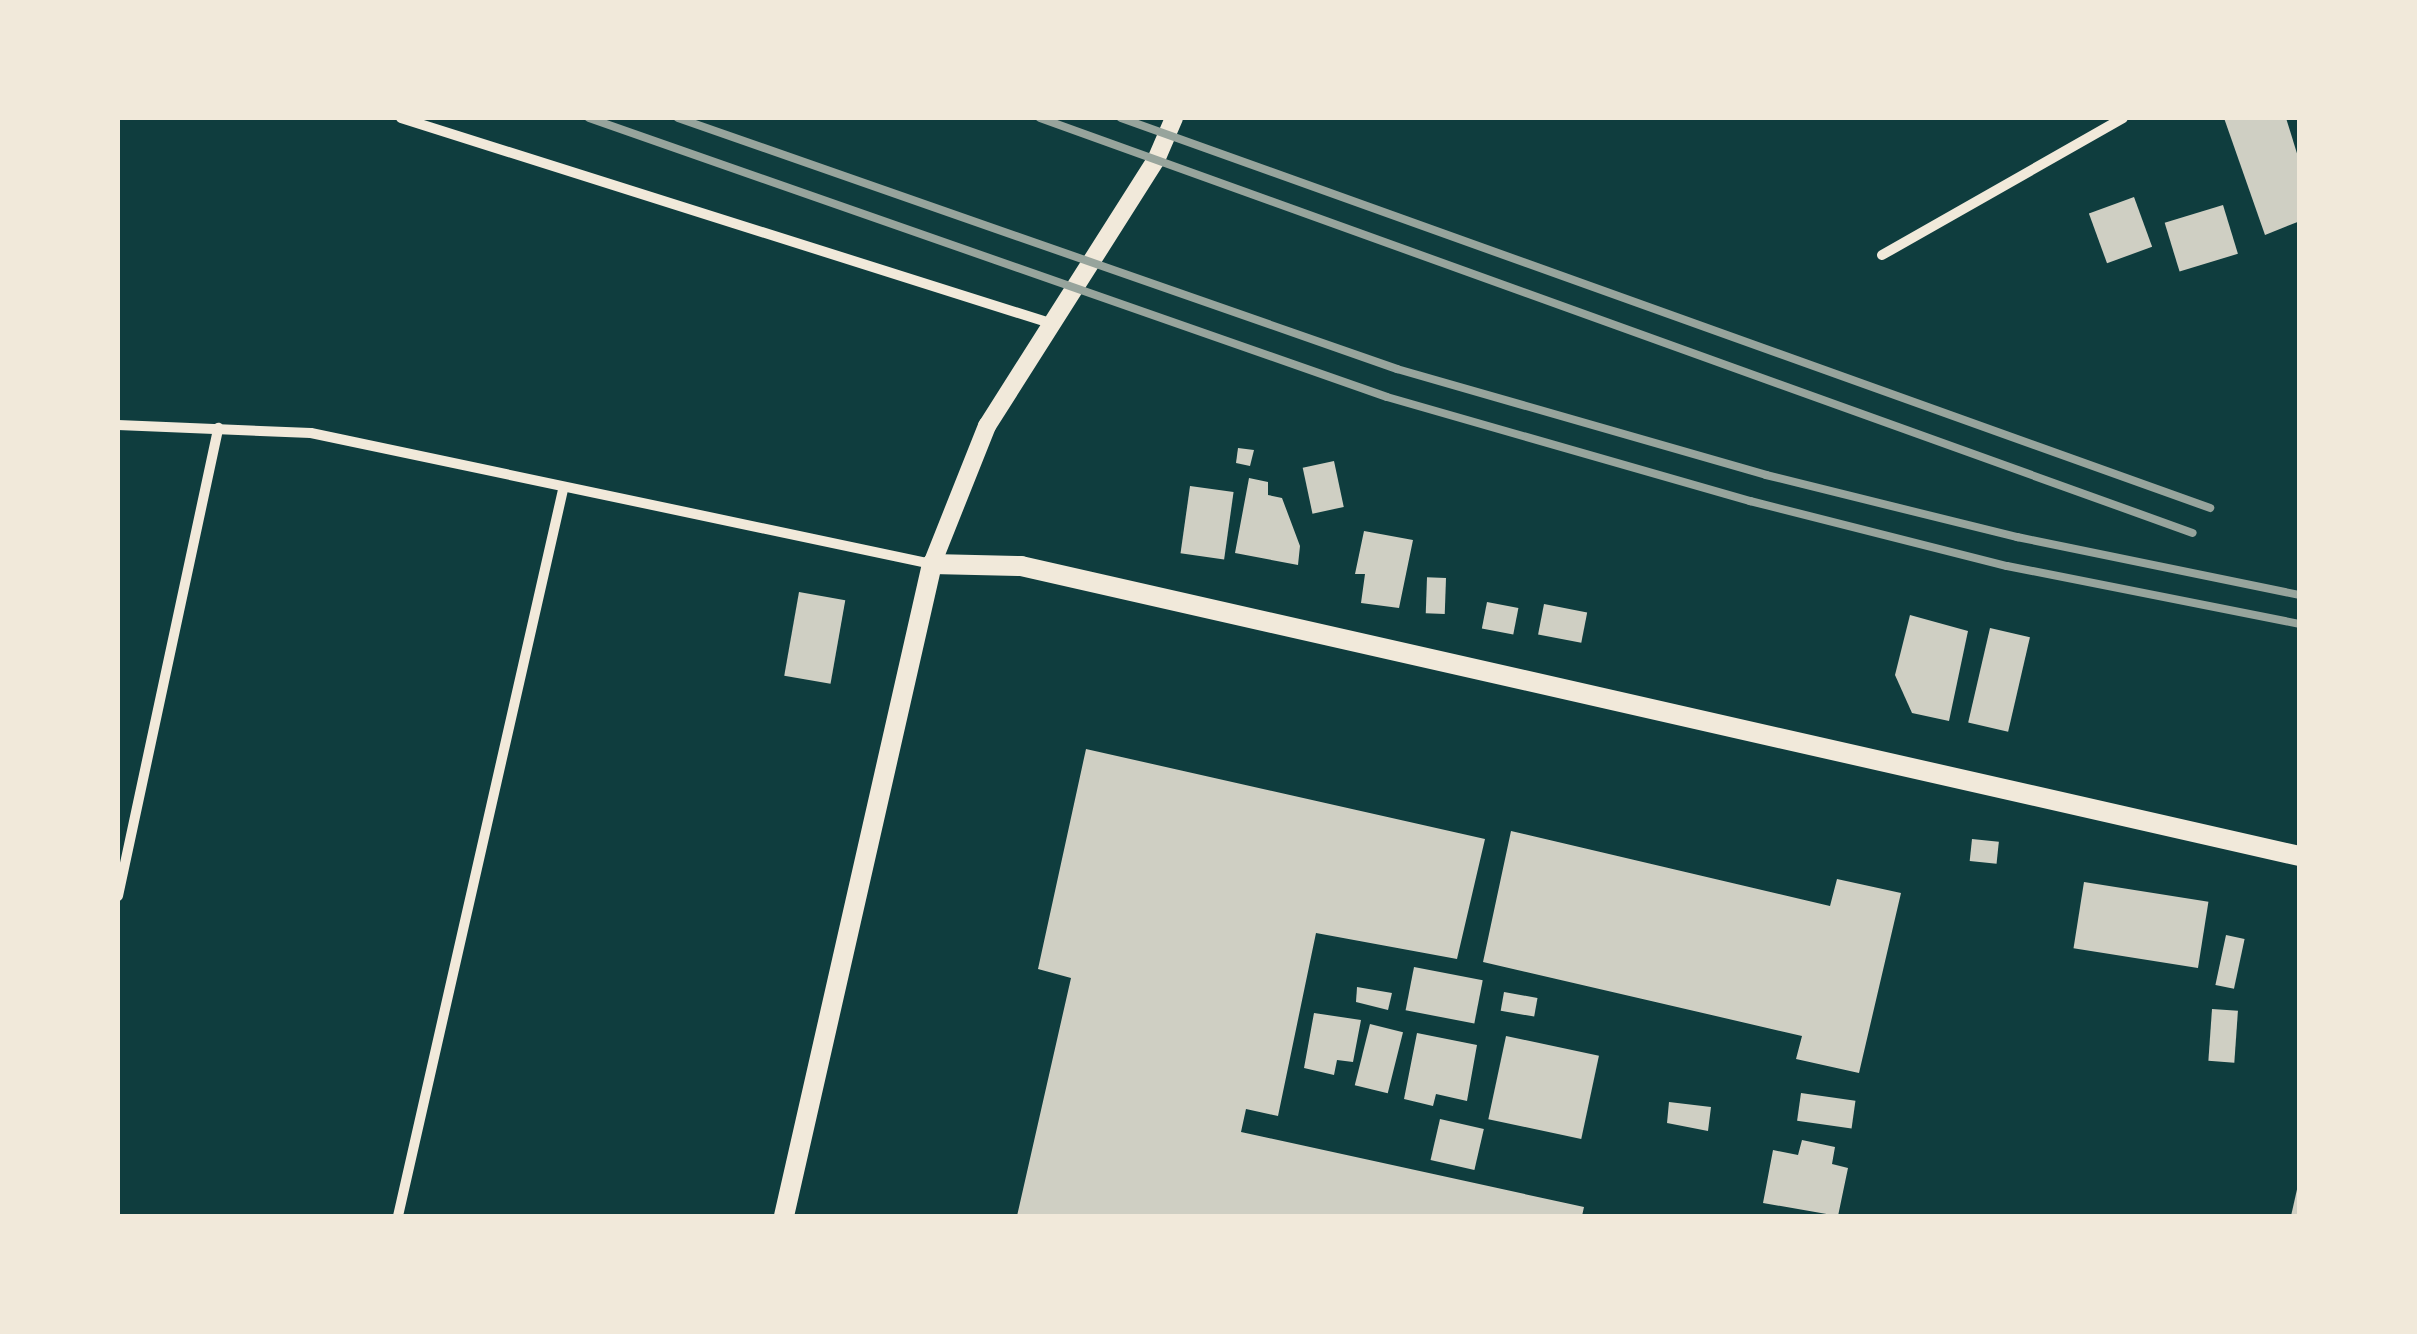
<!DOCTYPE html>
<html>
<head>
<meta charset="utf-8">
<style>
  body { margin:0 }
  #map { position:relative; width:2417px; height:1334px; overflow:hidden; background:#0f3d3e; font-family:"Asap Condensed",sans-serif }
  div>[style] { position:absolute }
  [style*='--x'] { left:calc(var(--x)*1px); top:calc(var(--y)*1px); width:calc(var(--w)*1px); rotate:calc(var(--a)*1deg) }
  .building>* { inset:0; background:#cfcfc3; transform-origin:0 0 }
  .minor>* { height:10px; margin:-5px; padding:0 5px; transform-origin:5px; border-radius:5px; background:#f1e9da }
  .tertiary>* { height:18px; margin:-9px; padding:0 9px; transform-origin:9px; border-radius:9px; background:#f1e9da }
  .secondary>* { height:20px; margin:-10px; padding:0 10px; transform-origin:10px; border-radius:10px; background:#f1e9da }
  .rail>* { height:8px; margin:-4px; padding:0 4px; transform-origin:4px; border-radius:4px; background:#97a49c }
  span { translate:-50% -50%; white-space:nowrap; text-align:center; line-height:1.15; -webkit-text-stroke:10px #f1e9da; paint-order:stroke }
  .frame { position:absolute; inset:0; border:120px solid #f1e9da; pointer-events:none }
</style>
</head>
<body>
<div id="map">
  <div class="building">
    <i style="clip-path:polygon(2224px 118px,2286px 118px,2300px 163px,2300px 221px,2265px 235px)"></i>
    <i style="left:2134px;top:197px;width:53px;height:48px;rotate:70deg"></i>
    <i style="left:2223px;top:205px;width:51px;height:61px;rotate:73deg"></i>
    <i style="clip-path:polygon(1238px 448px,1254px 450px,1250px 466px,1236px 463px)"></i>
    <i style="left:1334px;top:461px;width:47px;height:32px;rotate:78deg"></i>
    <i style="clip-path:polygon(1249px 478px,1268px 482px,1268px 495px,1282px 498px,1300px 546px,1298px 565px,1235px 553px)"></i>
    <i style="left:1190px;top:486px;width:44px;height:68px;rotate:8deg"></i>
    <i style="clip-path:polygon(1364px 531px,1413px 540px,1399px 608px,1361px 603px,1365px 574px,1355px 574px)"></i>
    <i style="left:1446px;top:578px;width:36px;height:19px;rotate:92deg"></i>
    <i style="left:799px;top:592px;width:47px;height:85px;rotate:10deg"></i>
    <i style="left:1487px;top:602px;width:32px;height:27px;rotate:11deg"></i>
    <i style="left:1544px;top:604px;width:44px;height:31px;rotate:11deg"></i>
    <i style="clip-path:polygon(1910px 615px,1968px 631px,1949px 721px,1912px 713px,1895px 675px)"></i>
    <i style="left:1990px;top:628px;width:41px;height:97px;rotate:13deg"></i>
    <i style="clip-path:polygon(1086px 749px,1485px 839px,1457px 959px,1316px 933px,1278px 1116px,1246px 1109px,1241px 1132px,1584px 1207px,1582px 1216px,1017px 1216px,1071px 978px,1038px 969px)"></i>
    <i style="clip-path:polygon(1511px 831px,1830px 906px,1837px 879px,1901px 893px,1859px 1073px,1796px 1059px,1802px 1036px,1483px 962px)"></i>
    <i style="left:1972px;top:839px;width:27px;height:22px;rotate:6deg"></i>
    <i style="left:2084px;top:882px;width:126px;height:67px;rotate:9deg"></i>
    <i style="left:2226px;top:935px;width:19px;height:51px;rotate:12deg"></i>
    <i style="left:1414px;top:967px;width:70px;height:44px;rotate:11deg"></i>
    <i style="clip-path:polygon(1357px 987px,1392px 993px,1388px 1010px,1356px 1002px)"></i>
    <i style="left:1504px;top:992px;width:34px;height:19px;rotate:10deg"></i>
    <i style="left:2212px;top:1009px;width:26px;height:52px;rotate:4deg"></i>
    <i style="clip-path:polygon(1314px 1013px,1361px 1020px,1353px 1062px,1337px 1060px,1334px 1075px,1304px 1068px)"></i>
    <i style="left:1370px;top:1024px;width:34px;height:63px;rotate:14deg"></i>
    <i style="clip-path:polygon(1417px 1033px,1477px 1045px,1467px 1101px,1436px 1094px,1433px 1106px,1404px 1099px)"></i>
    <i style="left:1506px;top:1036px;width:95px;height:85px;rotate:12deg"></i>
    <i style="left:1801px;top:1093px;width:55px;height:28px;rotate:8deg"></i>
    <i style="clip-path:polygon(1669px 1102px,1711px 1107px,1708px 1131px,1667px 1123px)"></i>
    <i style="left:1440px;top:1119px;width:45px;height:42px;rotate:13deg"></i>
    <i style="clip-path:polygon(1802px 1140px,1835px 1147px,1832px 1164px,1848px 1168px,1838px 1216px,1763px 1203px,1773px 1150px,1798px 1155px)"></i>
    <i style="clip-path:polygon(2298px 1185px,2300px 1216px,2291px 1216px)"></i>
  </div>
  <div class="minor">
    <i style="--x:401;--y:118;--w:684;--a:17.53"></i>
    <i style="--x:1882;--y:255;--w:277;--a:-29.6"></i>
    <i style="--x:118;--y:425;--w:193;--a:2.4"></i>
    <i style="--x:311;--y:433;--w:635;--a:11.91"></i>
    <i style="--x:118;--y:896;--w:479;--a:-77.9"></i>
    <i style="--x:398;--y:1216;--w:745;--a:-77.2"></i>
  </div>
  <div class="tertiary">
    <i style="--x:932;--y:564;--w:149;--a:-68.3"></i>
    <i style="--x:987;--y:426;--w:315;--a:-57.6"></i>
    <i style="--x:1156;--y:160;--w:46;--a:-66.8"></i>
  </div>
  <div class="secondary">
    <i style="--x:784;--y:1216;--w:669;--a:-77.21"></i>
    <i style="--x:932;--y:564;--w:89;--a:1.3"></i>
    <i style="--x:1021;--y:566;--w:1311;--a:12.78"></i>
  </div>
  <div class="rail">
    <i style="--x:589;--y:118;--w:845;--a:19.27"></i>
    <i style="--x:1387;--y:397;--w:378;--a:16"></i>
    <i style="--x:1750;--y:501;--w:265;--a:14.2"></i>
    <i style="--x:2007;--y:566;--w:299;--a:11.2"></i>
    <i style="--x:678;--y:118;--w:762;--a:19.24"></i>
    <i style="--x:1397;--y:369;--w:384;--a:16"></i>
    <i style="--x:1766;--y:475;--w:259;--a:13.9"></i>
    <i style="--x:2017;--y:537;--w:289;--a:11.6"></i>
    <i style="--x:1040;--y:118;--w:1225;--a:19.8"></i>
    <i style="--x:1121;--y:118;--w:1157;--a:19.7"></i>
  </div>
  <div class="frame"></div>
</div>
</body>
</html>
